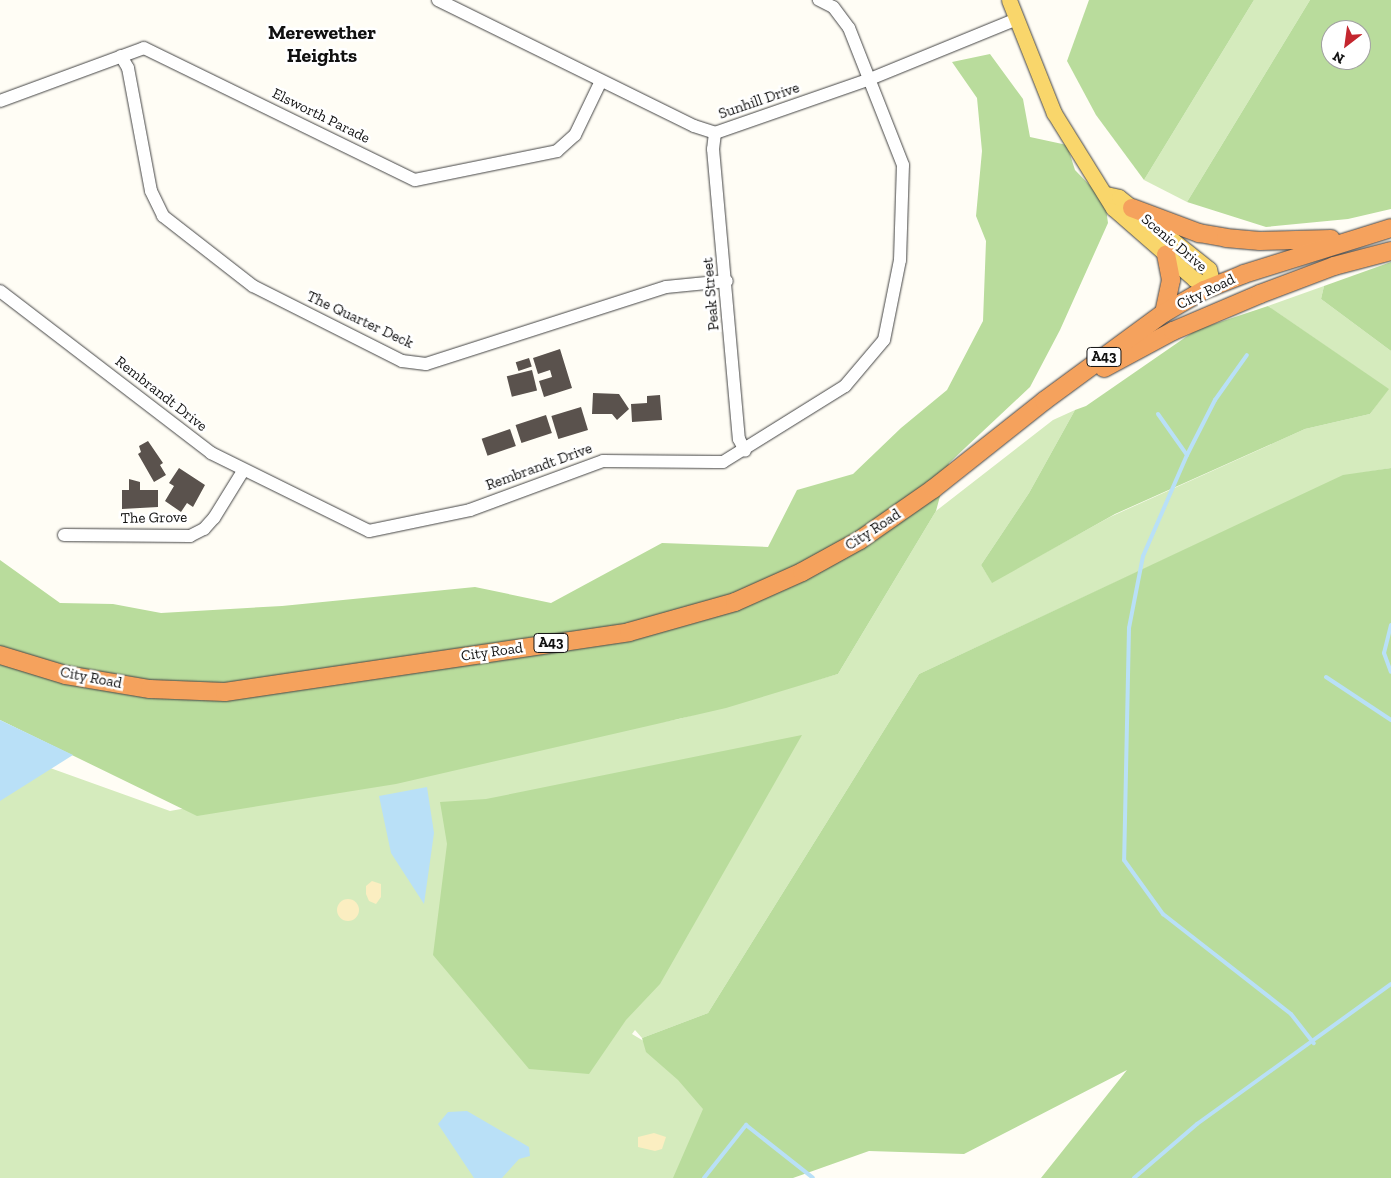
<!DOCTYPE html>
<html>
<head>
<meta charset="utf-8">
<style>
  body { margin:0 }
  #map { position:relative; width:1391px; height:1178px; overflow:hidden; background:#fffdf5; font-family:"Zilla Slab",serif }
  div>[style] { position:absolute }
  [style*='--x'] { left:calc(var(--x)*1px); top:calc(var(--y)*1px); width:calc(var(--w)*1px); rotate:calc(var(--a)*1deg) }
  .green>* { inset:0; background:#d5ebbd }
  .forest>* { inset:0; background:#b9dc9c }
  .sand>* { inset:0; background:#fbeec1 }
  .round { border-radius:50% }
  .water>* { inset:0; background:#b9e0f7 }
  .stream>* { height:4px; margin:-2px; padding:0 2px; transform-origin:2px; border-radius:2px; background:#b9e0f7 }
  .building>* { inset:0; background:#5a524d; transform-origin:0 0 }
  .roads { filter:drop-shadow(0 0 1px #444) drop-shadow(0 0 1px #444) }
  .minor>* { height:12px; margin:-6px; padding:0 6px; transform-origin:6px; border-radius:6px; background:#fff }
  .major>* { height:15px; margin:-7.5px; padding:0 7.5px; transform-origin:7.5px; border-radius:7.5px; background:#f9d66b }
  .highway>* { height:18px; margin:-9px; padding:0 9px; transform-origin:9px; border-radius:9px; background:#f5a25d }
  span { translate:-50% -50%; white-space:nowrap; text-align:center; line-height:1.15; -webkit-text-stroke:5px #fff; paint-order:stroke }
  .shield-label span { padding:1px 4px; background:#fff; border:1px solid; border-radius:4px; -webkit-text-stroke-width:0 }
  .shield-label { font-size:14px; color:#111; font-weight:700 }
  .street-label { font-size:15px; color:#111 }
  .district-label { font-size:20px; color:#111; font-weight:700 }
  .north { position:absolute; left:1321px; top:20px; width:50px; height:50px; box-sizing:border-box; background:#fff; border:1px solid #a0a0a0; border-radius:50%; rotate:210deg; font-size:14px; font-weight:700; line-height:20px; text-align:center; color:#111 }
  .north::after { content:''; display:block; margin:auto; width:18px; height:22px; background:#c4262e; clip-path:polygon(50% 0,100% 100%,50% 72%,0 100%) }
</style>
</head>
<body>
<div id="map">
  <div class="green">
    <i style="clip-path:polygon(1254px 0,1310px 0,1187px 202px,1144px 180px)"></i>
    <i style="clip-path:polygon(1324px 286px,1321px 299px,1391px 351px,1391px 468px,1343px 476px,919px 674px,708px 1013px,642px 1038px,635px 1030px,632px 1034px,752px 1106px,709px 1178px,0 1178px,0 750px,170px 811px,679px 719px,838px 674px,936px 511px,1053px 420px,1075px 410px,1029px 493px,981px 565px,992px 582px,1110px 517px,1305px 429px,1370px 414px,1388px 389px,1268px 306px)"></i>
  </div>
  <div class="forest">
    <i style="clip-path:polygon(1089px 0,1254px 0,1144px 180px,1096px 115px,1067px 61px)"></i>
    <i style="clip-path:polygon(evenodd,1310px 0,1391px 0,1391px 209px,1348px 219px,1266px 227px,1187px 202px,1310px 0,1331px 30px,1361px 30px,1361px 60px,1331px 60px,1331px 30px)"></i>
    <i style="clip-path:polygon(990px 54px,1023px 99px,1030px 137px,1067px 145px,1075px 170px,1105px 201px,1108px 223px,1060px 330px,1030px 387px,949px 463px,936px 511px,838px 674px,726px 708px,396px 784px,197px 816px,0 720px,0 560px,60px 603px,113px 604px,161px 613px,282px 606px,475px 587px,551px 603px,662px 543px,768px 547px,797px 490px,853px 474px,901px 428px,947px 390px,983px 321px,986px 241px,976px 216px,982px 151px,977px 98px,952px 62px)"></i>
    <i style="clip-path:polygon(1391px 262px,1391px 351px,1321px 299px,1324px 286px)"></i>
    <i style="clip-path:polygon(1268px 306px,1389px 389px,1370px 414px,1305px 429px,1115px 514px,992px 583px,981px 565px,1029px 493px,1075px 410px,1086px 406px,1196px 330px)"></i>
    <i style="clip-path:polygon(1391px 468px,1391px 1178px,1041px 1178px,1127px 1070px,964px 1154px,869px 1151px,793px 1178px,673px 1178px,703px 1109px,678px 1080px,646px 1052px,642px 1038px,708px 1013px,919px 674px,1343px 475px)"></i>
    <i style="clip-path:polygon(802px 735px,660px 984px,626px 1020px,589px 1074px,529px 1069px,433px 955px,447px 844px,440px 802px,486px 799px)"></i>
  </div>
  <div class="sand">
    <i style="clip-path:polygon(372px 881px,381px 884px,381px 897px,376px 904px,369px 901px,366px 894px,366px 886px)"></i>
    <i class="round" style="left:337px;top:899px;width:22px;height:22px"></i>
    <i style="clip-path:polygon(654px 1133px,666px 1137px,662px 1149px,655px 1151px,638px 1147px,638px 1137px)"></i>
  </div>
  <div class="water">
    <i style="clip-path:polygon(0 720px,73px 755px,0 801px)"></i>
    <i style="clip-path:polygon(427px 787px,434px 833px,424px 904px,391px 853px,379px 796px)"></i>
    <i style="clip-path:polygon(467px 1111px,529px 1147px,530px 1156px,519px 1159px,502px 1178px,474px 1178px,438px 1124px,448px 1112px)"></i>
  </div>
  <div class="stream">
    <i style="--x:1158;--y:414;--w:50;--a:54.7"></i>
    <i style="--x:1187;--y:455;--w:110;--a:113.5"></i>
    <i style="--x:1143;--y:556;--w:73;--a:101"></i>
    <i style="--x:1129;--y:628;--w:232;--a:91.2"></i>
    <i style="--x:1124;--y:860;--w:67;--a:54.2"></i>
    <i style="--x:1163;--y:914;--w:162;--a:38"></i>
    <i style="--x:1291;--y:1014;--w:37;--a:52"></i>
    <i style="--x:1187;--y:455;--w:62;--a:-63"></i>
    <i style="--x:1215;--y:400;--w:55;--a:-54.6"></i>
    <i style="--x:1391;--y:625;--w:29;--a:104"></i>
    <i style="--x:1384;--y:653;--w:20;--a:70"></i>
    <i style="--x:1326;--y:677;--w:78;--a:33.5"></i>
    <i style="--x:704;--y:1178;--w:68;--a:-51.6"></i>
    <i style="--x:746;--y:1125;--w:85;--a:38.3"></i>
    <i style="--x:1134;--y:1178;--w:83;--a:-40.6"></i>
    <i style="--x:1197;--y:1124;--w:239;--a:-35.8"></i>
  </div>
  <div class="building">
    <i style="clip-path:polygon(560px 349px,572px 388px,544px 397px,539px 381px,552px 377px,550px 370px,538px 374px,533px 358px)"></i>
    <i style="left:529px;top:358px;width:9px;height:14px;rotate:72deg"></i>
    <i style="left:532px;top:370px;width:21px;height:26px;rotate:76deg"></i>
    <i style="clip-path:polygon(593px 393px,619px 394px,629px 409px,617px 420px,612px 414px,592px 414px)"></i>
    <i style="clip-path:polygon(660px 395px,662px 420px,632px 422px,631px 404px,647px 403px,647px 396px)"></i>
    <i style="left:581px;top:407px;width:24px;height:31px;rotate:73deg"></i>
    <i style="left:546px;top:415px;width:19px;height:32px;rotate:72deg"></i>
    <i style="left:510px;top:429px;width:18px;height:30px;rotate:71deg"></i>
    <i style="clip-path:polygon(148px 441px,163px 463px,160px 465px,166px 475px,154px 482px,138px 454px,141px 452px,139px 446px)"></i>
    <i style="clip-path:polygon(179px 468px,205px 485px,193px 507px,187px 503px,181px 512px,165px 501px,174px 486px,169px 483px)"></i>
    <i style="clip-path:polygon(129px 479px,140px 482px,140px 490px,158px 490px,158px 507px,122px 509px,122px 490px,129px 490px)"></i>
  </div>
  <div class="roads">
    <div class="minor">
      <i style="--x:438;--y:0;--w:285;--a:26.2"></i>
      <i style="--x:694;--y:126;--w:22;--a:18"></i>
      <i style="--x:715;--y:133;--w:164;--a:-19.2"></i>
      <i style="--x:870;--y:79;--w:159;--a:-22.2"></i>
      <i style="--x:121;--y:56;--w:14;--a:60"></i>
      <i style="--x:128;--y:68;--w:125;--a:79.4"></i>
      <i style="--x:151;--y:191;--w:28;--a:64"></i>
      <i style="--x:163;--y:216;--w:114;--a:37.9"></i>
      <i style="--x:253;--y:286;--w:167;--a:26.7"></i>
      <i style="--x:402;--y:361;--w:24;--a:7"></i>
      <i style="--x:426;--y:364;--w:252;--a:-17.8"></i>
      <i style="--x:666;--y:287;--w:61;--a:-5.6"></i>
      <i style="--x:0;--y:101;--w:153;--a:-20.2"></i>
      <i style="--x:144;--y:48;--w:301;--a:26"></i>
      <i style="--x:415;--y:180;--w:145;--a:-11.5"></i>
      <i style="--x:557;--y:151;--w:24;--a:-42"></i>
      <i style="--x:575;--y:135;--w:60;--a:-64.3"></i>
      <i style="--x:715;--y:133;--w:16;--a:97"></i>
      <i style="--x:713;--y:149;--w:291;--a:84.9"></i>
      <i style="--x:739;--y:439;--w:13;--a:63"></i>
      <i style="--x:0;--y:291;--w:266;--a:37.5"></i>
      <i style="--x:211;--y:453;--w:176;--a:26.3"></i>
      <i style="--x:369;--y:531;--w:103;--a:-11.7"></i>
      <i style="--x:470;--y:510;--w:142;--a:-20.2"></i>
      <i style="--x:603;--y:461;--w:120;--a:0.5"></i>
      <i style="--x:723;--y:462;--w:144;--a:-31.9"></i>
      <i style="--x:845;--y:386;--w:60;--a:-49.7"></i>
      <i style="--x:884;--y:340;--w:82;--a:-78.7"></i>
      <i style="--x:900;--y:260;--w:95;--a:-88.2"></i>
      <i style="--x:903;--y:165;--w:147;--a:-111.5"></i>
      <i style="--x:849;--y:28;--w:26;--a:-127"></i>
      <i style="--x:833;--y:7;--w:16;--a:-153"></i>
      <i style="--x:64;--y:535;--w:126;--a:0.5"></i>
      <i style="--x:190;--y:536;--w:16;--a:-27"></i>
      <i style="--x:204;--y:529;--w:15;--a:-48"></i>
      <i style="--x:214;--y:518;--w:55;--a:-58.3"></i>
    </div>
    <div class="major">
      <i style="--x:1009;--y:0;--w:122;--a:68.3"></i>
      <i style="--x:1054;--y:113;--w:112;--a:58.2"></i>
      <i style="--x:1113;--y:208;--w:108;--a:41.2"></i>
      <i style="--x:1194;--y:279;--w:21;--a:23"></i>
      <i style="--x:1106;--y:194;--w:13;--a:13"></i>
      <i style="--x:1119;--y:197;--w:115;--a:38.7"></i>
      <i style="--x:1209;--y:269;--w:18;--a:77"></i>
    </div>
    <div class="highway">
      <i style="--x:1132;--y:208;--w:72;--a:20.5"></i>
      <i style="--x:1199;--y:233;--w:27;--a:10"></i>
      <i style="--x:1226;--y:238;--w:34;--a:5"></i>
      <i style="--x:1260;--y:241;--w:71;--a:-1.6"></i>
      <i style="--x:1164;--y:313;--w:34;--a:-78"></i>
      <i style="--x:1171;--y:280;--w:26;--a:-101"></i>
      <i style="--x:1104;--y:368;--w:78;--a:-28.2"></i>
      <i style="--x:1173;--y:331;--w:95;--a:-23"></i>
      <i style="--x:1260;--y:294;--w:79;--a:-20.7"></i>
      <i style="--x:1334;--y:266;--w:59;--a:-14.7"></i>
      <i style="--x:0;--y:655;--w:69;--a:16.9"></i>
      <i style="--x:66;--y:675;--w:85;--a:9.5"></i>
      <i style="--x:150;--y:689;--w:75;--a:2.3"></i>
      <i style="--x:225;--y:692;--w:408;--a:-8.4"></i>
      <i style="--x:629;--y:632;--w:110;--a:-15.8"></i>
      <i style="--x:735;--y:602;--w:73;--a:-24.1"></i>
      <i style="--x:802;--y:572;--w:66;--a:-28.9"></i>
      <i style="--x:860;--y:540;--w:89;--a:-34.9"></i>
      <i style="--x:933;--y:489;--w:142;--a:-38.4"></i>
      <i style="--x:1044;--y:401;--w:149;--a:-36.3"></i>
      <i style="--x:1164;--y:313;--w:46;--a:-29.9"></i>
      <i style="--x:1204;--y:290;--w:43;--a:-21.8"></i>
      <i style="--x:1244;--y:274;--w:154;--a:-17.4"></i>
    </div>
  </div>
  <div class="shield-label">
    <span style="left:1104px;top:357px">A43</span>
    <span style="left:551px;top:643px">A43</span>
  </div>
  <div class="street-label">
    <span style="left:759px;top:101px;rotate:-19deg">Sunhill Drive</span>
    <span style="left:321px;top:116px;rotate:26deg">Elsworth Parade</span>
    <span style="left:1174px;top:243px;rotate:40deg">Scenic Drive</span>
    <span style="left:1206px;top:292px;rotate:-26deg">City Road</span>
    <span style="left:711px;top:294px;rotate:-95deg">Peak Street</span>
    <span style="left:360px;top:320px;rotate:25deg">The Quarter Deck</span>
    <span style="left:161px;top:394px;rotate:38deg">Rembrandt Drive</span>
    <span style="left:539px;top:467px;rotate:-20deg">Rembrandt Drive</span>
    <span style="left:154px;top:518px;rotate:-1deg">The Grove</span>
    <span style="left:873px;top:530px;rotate:-33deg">City Road</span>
    <span style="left:492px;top:652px;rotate:-8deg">City Road</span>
    <span style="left:91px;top:678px;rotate:11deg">City Road</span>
  </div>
  <div class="district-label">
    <span style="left:322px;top:44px">Merewether<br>Heights</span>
  </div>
  <div class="north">N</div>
</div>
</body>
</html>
